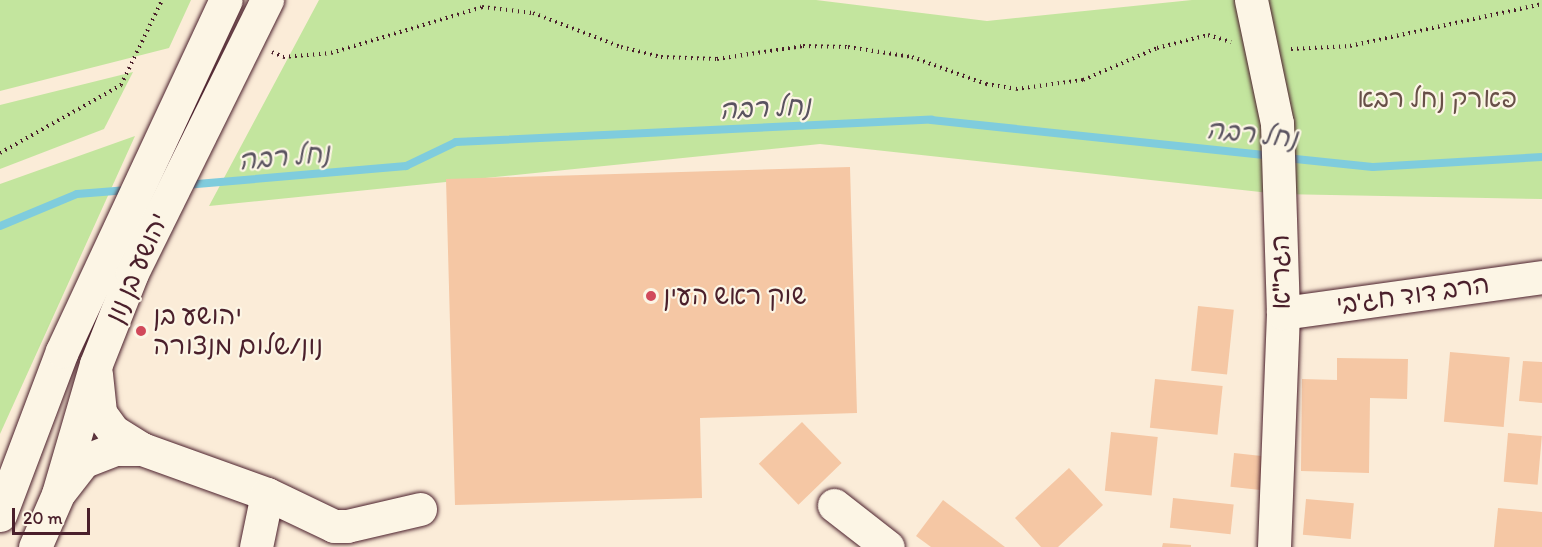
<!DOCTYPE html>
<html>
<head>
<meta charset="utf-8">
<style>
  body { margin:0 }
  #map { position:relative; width:1542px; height:547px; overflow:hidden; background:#fbecd8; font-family:Itim,"Playpen Sans Hebrew",sans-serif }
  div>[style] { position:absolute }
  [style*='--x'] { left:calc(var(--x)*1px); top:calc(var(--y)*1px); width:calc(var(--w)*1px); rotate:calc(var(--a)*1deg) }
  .green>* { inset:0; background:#c3e59e }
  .stream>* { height:8px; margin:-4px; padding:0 4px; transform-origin:4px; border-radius:4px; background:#7fccdd }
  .building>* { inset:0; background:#f5c7a4; transform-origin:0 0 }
  .path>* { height:4px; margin-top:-2px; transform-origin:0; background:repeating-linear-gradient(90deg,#4a1f2b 0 1.5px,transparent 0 6px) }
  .roads { filter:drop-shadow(0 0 2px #4a1f2b) drop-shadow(0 0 2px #4a1f2b) }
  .minor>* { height:33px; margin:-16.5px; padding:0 16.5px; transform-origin:16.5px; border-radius:16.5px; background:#fcf5e5 }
  .dots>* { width:16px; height:16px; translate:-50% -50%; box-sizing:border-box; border:3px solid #fcf5e5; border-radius:50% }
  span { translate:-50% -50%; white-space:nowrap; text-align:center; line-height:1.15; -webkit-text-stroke:4.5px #fcf5e5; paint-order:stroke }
  .park-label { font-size:26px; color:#685048 }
  .street-label { font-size:26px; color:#4a1f2b }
  .poi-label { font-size:26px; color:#4a1f2b }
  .left { translate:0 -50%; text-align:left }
  .water-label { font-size:27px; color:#5a5360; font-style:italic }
  .scale { position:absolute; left:12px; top:508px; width:78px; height:27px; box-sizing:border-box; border:3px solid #4a1f2b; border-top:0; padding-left:8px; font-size:18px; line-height:21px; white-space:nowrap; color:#4a1f2b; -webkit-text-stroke:4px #fcf5e5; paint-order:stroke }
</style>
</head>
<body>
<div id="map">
  <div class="green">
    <i style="clip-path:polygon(0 0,191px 0,169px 48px,0 91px)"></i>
    <i style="clip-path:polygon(319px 0,816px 0,987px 21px,1192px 0,1542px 0,1542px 199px,1279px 194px,820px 144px,209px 206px)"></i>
    <i style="clip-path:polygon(133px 72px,104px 129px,0 169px,0 105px)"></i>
    <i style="clip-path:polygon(135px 136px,0 434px,0 184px)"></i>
  </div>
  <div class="stream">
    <i style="--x:1286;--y:158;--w:87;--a:5.9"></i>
    <i style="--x:1373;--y:167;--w:169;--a:-3.4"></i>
    <i style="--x:185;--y:185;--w:222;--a:-4.9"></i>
    <i style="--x:406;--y:166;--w:55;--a:-25.6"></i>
    <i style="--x:456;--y:142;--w:476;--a:-2.7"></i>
    <i style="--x:931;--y:120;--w:342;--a:6"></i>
    <i style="--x:0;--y:226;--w:83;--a:-22.6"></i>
    <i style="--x:77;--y:194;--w:51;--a:-4.5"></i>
  </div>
  <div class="building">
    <i style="clip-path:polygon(850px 167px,857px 413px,700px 418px,702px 498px,455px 505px,446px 179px)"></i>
    <i style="left:1198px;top:306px;width:36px;height:65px;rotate:6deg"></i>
    <i style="left:1450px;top:352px;width:60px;height:70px;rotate:5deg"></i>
    <i style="clip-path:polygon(1337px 358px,1408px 359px,1407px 399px,1370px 398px,1369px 473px,1301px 471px,1302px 379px,1337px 380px)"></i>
    <i style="clip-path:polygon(1523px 361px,1542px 362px,1542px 403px,1519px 401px)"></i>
    <i style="left:1155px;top:379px;width:68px;height:49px;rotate:6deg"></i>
    <i style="left:802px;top:422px;width:57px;height:60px;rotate:46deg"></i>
    <i style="left:1111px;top:432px;width:47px;height:59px;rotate:6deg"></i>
    <i style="left:1508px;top:433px;width:34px;height:49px;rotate:5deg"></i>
    <i style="left:1234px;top:453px;width:30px;height:34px;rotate:6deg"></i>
    <i style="clip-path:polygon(1069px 468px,1103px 505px,1058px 547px,1041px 547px,1015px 518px)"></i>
    <i style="left:1173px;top:498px;width:61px;height:30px;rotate:6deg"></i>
    <i style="left:1306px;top:499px;width:48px;height:36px;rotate:5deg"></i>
    <i style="clip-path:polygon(943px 500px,1005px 547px,931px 547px,916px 536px)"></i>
    <i style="clip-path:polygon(1498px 508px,1542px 512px,1542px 547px,1494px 547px)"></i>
    <i style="clip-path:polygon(1163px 543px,1191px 545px,1191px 547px,1162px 547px)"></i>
  </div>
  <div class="path">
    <i style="--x:1291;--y:49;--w:59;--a:-2.9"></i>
    <i style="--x:1350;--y:46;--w:197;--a:-12.3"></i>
    <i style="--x:272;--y:52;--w:12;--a:24"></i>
    <i style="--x:283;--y:57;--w:48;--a:-4.8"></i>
    <i style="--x:331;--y:53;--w:158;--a:-16.9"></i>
    <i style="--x:482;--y:7;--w:51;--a:6.7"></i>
    <i style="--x:533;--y:13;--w:94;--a:21.1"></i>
    <i style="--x:621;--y:47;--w:41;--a:14"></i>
    <i style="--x:661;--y:57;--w:56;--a:2"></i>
    <i style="--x:717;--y:59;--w:87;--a:-8.6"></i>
    <i style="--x:803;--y:46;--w:45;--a:1.3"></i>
    <i style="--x:848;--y:47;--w:65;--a:8.9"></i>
    <i style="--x:912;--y:57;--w:79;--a:20"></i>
    <i style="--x:986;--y:84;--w:30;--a:9"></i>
    <i style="--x:1016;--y:89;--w:68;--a:-7.7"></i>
    <i style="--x:1083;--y:80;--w:81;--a:-23.4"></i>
    <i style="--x:1157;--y:48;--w:53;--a:-14.3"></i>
    <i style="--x:1208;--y:35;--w:24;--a:17"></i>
    <i style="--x:0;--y:153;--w:139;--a:-29.3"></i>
    <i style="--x:121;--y:85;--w:94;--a:-64.2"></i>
  </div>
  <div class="roads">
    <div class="minor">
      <i style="--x:1251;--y:0;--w:126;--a:78.1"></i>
      <i style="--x:1277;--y:123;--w:190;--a:88.2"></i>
      <i style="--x:1283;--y:313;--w:234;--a:92.2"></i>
      <i style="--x:1283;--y:313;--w:261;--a:-7.9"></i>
      <i style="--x:96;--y:374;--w:39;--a:84"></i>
      <i style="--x:100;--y:413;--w:22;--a:54"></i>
      <i style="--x:113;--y:431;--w:34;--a:32"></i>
      <i style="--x:142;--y:449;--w:133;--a:19.8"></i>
      <i style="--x:267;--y:494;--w:74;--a:25.5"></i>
      <i style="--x:334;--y:526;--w:13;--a:0"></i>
      <i style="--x:347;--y:526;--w:75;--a:-13.1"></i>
      <i style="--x:61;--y:490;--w:37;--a:-52"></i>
      <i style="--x:84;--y:461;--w:33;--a:-21"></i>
      <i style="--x:115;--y:449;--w:27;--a:0"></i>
      <i style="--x:834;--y:505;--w:68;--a:37.9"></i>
      <i style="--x:0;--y:515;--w:175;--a:-69.3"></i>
      <i style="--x:62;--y:351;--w:387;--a:-65"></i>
      <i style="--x:35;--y:547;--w:58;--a:-66.5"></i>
      <i style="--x:58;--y:494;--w:135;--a:-73.7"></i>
      <i style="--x:96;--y:364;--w:98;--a:-68.4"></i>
      <i style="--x:132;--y:273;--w:305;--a:-63.7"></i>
      <i style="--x:256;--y:547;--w:54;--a:-78.3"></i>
    </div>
  </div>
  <div class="dots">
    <i style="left:651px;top:296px;background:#d1495b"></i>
    <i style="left:141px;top:331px;background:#d1495b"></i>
  </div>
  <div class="park-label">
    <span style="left:1437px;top:99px">פארק נחל רבא</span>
  </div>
  <div class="street-label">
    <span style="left:137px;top:268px;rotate:-66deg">יהושע בן נון</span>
    <span style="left:1281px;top:272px;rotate:-91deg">הגר"א</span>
    <span style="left:1413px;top:295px;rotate:-8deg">הרב דוד חג'בי</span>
  </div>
  <div class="poi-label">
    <span class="left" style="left:663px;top:296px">שוק ראש העין</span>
    <span class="left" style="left:153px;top:331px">יהושע בן<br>נון/שלום מנצורה</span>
  </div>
  <div class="water-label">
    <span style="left:765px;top:107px;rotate:-3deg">נחל רבה</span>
    <span style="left:1252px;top:133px;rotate:6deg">נחל רבה</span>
    <span style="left:284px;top:156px;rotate:-5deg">נחל רבה</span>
  </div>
  <div class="scale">20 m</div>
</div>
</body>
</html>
